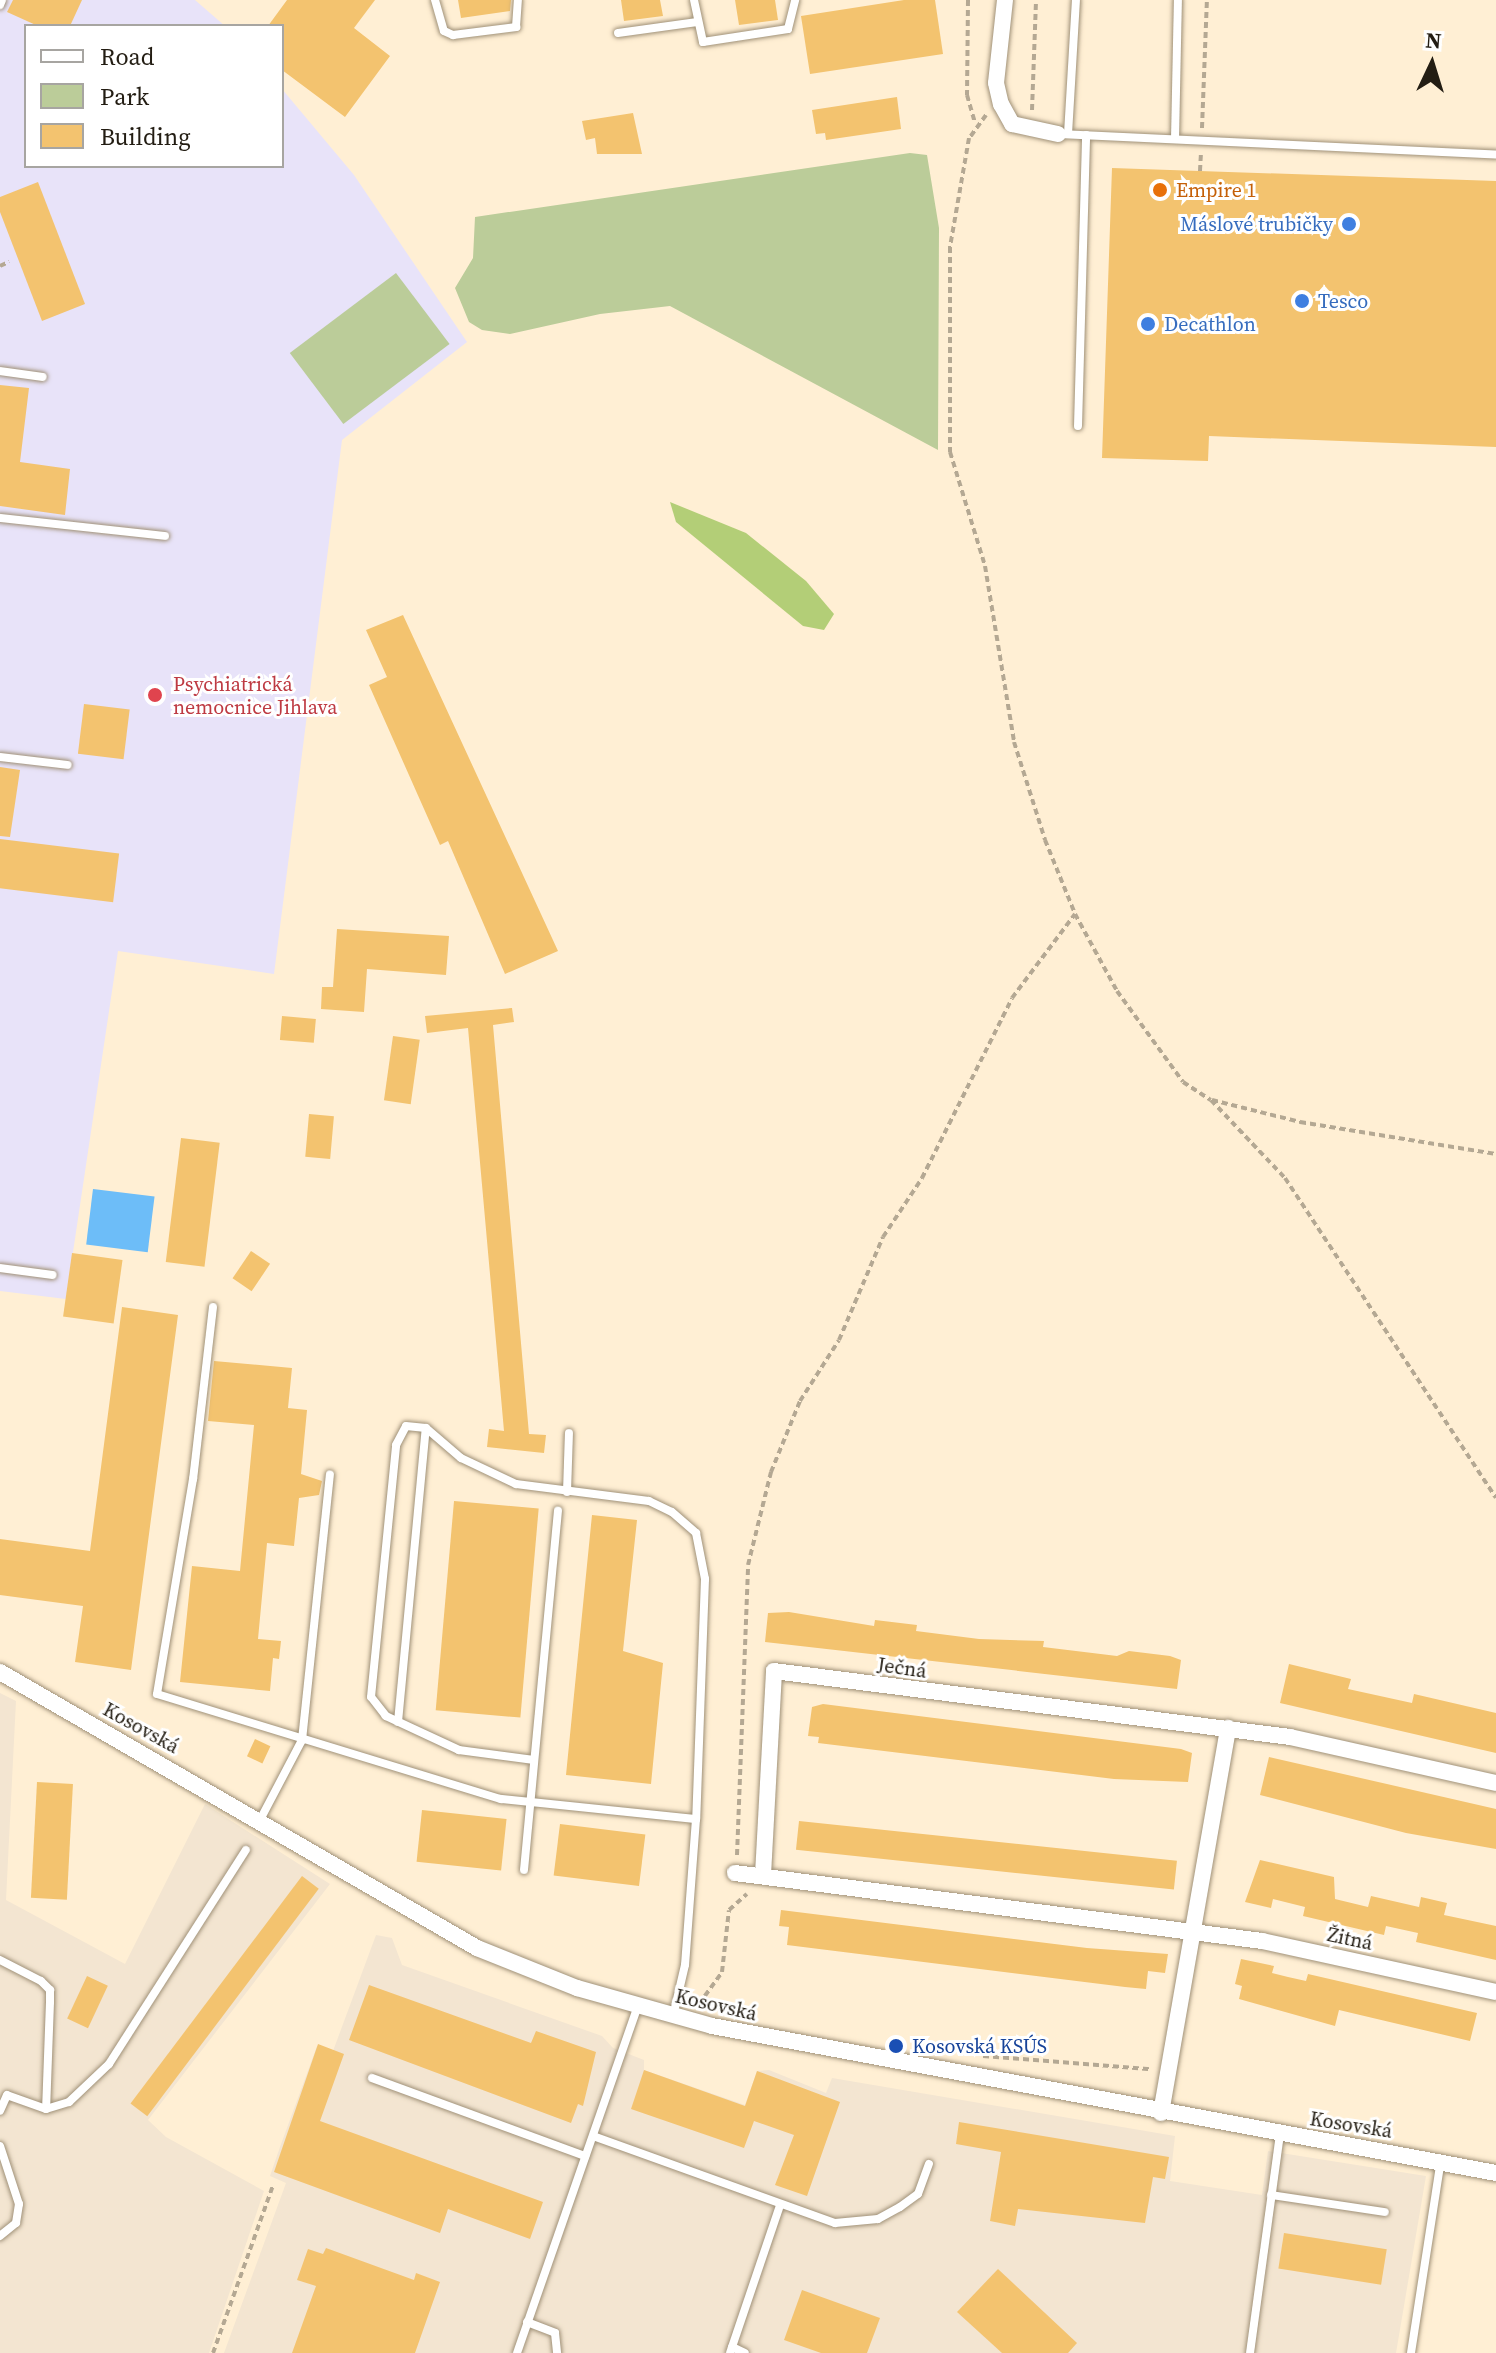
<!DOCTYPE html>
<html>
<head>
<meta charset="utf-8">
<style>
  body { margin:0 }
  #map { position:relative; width:1496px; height:2353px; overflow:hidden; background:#ffefd4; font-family:"Source Serif 4",serif }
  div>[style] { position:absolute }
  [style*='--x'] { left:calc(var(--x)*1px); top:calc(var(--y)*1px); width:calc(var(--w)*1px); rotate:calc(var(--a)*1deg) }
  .industrial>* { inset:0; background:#f3e5d1 }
  .medical>* { inset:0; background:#e8e3f9 }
  .green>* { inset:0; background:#bc9; transform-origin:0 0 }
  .forest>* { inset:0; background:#b3ce77 }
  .water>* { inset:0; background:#6dbdf8; transform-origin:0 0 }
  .building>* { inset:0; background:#f3c36f; transform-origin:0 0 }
  .path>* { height:4px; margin-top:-2px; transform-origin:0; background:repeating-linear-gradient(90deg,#b4a893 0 6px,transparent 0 10px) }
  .roads { filter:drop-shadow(0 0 2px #a09178) drop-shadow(0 0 2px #a09178) }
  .service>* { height:8px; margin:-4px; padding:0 4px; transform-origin:4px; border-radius:4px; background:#fff }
  .minor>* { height:16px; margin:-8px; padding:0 8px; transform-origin:8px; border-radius:8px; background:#fff }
  .dots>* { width:22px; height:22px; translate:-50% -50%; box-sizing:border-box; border:4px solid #fff; border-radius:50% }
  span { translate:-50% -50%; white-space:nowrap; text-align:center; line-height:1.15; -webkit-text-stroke:6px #fff; paint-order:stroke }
  .food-label { font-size:20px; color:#c56008 }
  .left { translate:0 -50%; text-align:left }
  .shop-label { font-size:20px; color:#366cbe }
  .right { translate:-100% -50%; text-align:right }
  .health-label { font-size:20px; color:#be3a42 }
  .street-label { font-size:20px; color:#231d13 }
  .transit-label { font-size:20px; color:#164399 }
  .legend { position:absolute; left:24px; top:24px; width:260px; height:144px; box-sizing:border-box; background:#fff; border:2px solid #a7a5a1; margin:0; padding:10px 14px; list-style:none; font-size:24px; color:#231d13 }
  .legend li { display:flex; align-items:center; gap:16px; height:40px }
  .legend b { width:40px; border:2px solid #a7a5a1 }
  .north { position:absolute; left:1392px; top:24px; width:80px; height:80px; -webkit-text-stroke:6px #fff; paint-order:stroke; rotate:4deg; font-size:22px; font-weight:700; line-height:32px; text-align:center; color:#231d13 }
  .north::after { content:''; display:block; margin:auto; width:28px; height:36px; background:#231d13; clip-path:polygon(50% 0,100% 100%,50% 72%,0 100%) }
</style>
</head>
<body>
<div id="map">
  <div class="industrial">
    <i style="clip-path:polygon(0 1693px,16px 1701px,6px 1900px,125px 1964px,205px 1804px,330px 1884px,148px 2120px,166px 2137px,264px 2191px,209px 2353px,0 2353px)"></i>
    <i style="clip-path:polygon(376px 1935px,392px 1938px,402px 1965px,602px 2036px,613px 2048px,644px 2060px,644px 2070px,745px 2105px,757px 2071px,769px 2070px,826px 2093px,832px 2078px,1175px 2136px,1170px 2181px,1262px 2195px,1268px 2151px,1426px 2176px,1396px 2353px,224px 2353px,286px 2183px,270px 2176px,280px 2147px,317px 2046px,333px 2051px)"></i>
  </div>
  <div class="medical">
    <i style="clip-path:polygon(0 0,195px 0,225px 26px,26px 26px,26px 166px,282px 166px,282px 89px,354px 175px,467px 342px,342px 440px,274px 974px,118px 951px,66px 1299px,0 1291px)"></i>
  </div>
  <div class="green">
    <i style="clip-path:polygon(910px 153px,927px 155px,939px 228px,938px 450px,670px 306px,600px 314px,510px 334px,482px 330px,469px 322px,455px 288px,473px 258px,475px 217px)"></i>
    <i style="left:396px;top:273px;width:89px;height:133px;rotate:53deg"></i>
  </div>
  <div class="forest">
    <i style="clip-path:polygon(670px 502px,746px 533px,806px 581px,834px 614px,824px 630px,803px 626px,676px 522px)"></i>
  </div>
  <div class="water">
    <i style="left:93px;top:1189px;width:62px;height:56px;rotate:7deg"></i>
  </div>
  <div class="building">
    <i style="clip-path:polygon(13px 0,82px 0,70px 26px,38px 26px,7px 12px)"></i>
    <i style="clip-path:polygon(287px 0,375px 0,354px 28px,390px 56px,345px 117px,282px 70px,282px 26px,268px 26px)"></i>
    <i style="clip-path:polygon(458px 0,511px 0,510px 11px,461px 18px)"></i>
    <i style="clip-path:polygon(621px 0,660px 0,663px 16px,624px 21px)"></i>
    <i style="clip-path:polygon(735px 0,775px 0,778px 20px,739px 25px)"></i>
    <i style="clip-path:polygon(904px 0,935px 0,943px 54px,810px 74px,801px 16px)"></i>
    <i style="clip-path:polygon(897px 97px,901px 129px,826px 140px,825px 133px,816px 134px,812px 110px)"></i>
    <i style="clip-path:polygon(633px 113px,642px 154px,597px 154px,595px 138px,586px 140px,582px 121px)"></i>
    <i style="clip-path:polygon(1112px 168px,1496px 181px,1496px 447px,1209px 436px,1208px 461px,1102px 458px)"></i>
    <i style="clip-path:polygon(38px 182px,85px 304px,42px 321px,0 212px,0 197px)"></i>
    <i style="clip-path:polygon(0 385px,29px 388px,20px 462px,70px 469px,65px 515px,0 506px)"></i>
    <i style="clip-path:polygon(403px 615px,558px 951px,505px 974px,448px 841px,440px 845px,369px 685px,387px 677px,366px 630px)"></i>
    <i style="left:84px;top:704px;width:46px;height:50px;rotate:7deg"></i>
    <i style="clip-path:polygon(0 767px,20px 770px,10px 837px,0 836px)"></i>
    <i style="left:0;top:839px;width:120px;height:49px;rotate:7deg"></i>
    <i style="clip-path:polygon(337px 929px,449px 936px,446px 975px,367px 969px,364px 1012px,321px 1009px,322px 987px,333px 987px)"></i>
    <i style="clip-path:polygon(512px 1008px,514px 1022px,493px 1025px,529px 1434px,546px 1435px,544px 1453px,487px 1447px,489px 1429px,504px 1431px,468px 1028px,427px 1033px,425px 1016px)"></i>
    <i style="left:282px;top:1016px;width:34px;height:24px;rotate:5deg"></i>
    <i style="left:393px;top:1036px;width:27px;height:65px;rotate:8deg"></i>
    <i style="left:309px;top:1114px;width:25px;height:43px;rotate:5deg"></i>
    <i style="left:181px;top:1138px;width:39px;height:125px;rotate:7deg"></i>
    <i style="left:251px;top:1251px;width:23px;height:33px;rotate:34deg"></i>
    <i style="left:72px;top:1253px;width:51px;height:64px;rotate:8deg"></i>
    <i style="clip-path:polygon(122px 1307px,178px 1315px,131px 1670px,75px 1662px,83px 1606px,0 1595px,0 1539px,90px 1551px)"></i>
    <i style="clip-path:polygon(214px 1361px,292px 1368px,288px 1408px,307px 1410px,301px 1474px,322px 1481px,319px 1495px,299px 1498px,294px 1546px,267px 1543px,258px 1639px,281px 1641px,279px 1659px,273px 1658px,270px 1691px,180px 1682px,192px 1566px,240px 1571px,254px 1425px,208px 1421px)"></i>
    <i style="left:454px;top:1501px;width:85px;height:210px;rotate:5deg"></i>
    <i style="clip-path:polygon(592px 1515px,637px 1520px,623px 1651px,663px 1663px,651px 1784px,566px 1775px)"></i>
    <i style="clip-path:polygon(789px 1612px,874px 1626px,875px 1620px,917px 1625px,916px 1631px,979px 1639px,1044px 1641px,1043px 1647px,1117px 1656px,1129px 1651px,1170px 1656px,1181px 1660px,1177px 1689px,765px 1642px,768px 1613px)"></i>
    <i style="clip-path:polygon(1289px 1664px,1351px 1679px,1348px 1689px,1412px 1703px,1414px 1694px,1496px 1713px,1496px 1753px,1280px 1703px)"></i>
    <i style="clip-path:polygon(823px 1704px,1181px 1749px,1192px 1753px,1188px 1782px,1114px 1779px,818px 1743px,819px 1737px,808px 1736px,812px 1707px)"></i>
    <i style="left:255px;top:1739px;width:17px;height:19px;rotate:25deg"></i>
    <i style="clip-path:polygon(1269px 1757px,1496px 1809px,1496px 1849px,1406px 1833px,1260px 1795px)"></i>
    <i style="left:37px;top:1782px;width:36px;height:116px;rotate:3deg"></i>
    <i style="left:422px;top:1810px;width:85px;height:52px;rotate:6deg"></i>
    <i style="left:799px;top:1821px;width:380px;height:29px;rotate:6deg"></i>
    <i style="left:560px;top:1824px;width:86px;height:52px;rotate:7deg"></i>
    <i style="clip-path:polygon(1260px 1860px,1334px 1877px,1335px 1899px,1368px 1907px,1371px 1896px,1419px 1907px,1421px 1897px,1447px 1903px,1444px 1915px,1496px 1926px,1496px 1960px,1416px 1942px,1418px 1933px,1386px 1926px,1384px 1935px,1303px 1916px,1305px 1907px,1273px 1899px,1271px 1908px,1245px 1902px)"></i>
    <i style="left:302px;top:1876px;width:21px;height:285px;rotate:37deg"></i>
    <i style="clip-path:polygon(781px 1910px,1087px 1948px,1168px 1954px,1165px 1973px,1148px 1971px,1146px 1989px,1125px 1987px,787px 1945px,789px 1927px,779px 1926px)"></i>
    <i style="clip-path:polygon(1241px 1959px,1274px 1966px,1272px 1973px,1288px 1977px,1306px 1981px,1308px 1974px,1477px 2013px,1470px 2041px,1339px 2010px,1335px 2026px,1239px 1999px,1242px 1986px,1235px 1984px)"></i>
    <i style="left:87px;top:1976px;width:23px;height:47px;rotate:25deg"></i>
    <i style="clip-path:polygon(369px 1985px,531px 2043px,536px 2031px,596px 2052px,583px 2106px,578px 2104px,571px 2123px,349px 2040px)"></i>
    <i style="clip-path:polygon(318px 2044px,344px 2054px,320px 2121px,543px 2202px,530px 2239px,448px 2209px,440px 2233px,274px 2172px)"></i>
    <i style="clip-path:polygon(644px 2070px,745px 2106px,757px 2071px,840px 2102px,807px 2196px,775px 2185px,794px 2135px,754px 2121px,744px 2148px,631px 2109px)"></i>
    <i style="clip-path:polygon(959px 2122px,1169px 2157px,1165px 2179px,1153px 2177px,1145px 2223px,1018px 2209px,1015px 2226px,990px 2221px,1001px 2152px,956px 2144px)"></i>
    <i style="left:1284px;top:2233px;width:104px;height:36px;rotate:9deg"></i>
    <i style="clip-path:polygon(326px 2248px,414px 2280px,416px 2273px,440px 2282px,415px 2353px,292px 2353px,316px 2286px,297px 2280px,308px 2249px,323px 2254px)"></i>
    <i style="clip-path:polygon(998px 2269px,1077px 2343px,1068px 2353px,1002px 2353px,957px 2312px)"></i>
    <i style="clip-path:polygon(802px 2290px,880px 2318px,867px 2353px,821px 2353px,784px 2340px)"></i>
  </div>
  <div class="path">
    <i style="--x:968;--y:0;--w:95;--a:90.6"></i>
    <i style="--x:967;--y:95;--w:29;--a:74"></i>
    <i style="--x:1032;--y:110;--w:110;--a:-87.9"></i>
    <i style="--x:986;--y:115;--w:29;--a:126"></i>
    <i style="--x:969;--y:138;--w:111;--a:99.9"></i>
    <i style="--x:950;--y:247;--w:205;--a:90"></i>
    <i style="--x:950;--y:452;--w:119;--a:72.9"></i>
    <i style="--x:985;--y:566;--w:178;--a:80.6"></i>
    <i style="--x:1014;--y:742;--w:103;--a:72.4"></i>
    <i style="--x:1045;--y:840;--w:80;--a:67.9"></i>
    <i style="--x:1075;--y:914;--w:88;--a:61.4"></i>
    <i style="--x:1117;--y:991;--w:112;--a:54"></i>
    <i style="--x:1183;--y:1082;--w:33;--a:33"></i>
    <i style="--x:1211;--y:1100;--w:108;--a:46.5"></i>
    <i style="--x:1285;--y:1178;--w:383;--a:56.6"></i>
    <i style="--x:1202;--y:128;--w:128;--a:-87.8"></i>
    <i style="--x:1200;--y:171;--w:18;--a:-87"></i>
    <i style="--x:0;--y:266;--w:10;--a:-24"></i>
    <i style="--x:1212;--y:1100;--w:91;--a:14"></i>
    <i style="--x:1300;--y:1122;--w:199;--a:9.3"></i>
    <i style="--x:737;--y:1855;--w:290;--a:-87.8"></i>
    <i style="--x:748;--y:1565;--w:96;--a:-76.1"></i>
    <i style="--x:771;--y:1472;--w:77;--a:-67.8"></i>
    <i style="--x:800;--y:1401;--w:72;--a:-57.4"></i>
    <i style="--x:839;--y:1340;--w:112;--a:-66.9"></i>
    <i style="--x:883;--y:1237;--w:71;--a:-56.5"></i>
    <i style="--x:922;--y:1178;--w:201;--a:-63.4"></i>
    <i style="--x:1012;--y:998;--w:105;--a:-53.1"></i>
    <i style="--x:699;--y:2004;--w:39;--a:-54"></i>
    <i style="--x:722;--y:1972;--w:62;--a:-83.6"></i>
    <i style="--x:729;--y:1910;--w:24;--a:-42"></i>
    <i style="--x:983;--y:2056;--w:168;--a:4.5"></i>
    <i style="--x:213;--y:2353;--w:178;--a:-70.3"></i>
  </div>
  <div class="roads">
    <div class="service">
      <i style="--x:435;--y:0;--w:32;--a:74"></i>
      <i style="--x:444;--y:31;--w:10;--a:24"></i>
      <i style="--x:453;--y:35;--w:64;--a:-7.2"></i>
      <i style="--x:516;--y:27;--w:27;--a:-86"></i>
      <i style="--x:694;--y:0;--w:43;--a:77.9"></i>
      <i style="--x:703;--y:42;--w:86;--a:-8.7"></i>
      <i style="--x:788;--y:29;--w:30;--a:-76"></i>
      <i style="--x:0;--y:5;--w:5;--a:-68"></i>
      <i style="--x:618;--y:33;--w:80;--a:-7.9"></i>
      <i style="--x:1058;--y:134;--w:439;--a:2.7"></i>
      <i style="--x:1068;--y:134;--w:134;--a:-86.6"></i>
      <i style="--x:1175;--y:139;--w:139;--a:-88.8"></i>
      <i style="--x:0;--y:371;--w:43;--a:7.9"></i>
      <i style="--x:1078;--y:426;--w:291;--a:-88.4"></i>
      <i style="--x:0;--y:518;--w:166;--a:6.2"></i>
      <i style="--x:0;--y:757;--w:68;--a:6.7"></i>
      <i style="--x:0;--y:1268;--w:53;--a:7.5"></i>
      <i style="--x:213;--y:1307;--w:173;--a:96.6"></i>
      <i style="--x:193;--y:1479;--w:218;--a:99.5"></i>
      <i style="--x:157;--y:1694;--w:360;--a:17"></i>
      <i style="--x:501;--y:1799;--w:196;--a:5.9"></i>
      <i style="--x:567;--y:1492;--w:59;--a:-88.1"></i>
      <i style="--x:398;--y:1722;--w:295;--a:-84.6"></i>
      <i style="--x:534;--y:1760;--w:76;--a:-172.4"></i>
      <i style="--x:459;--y:1750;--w:81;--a:-155"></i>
      <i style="--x:386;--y:1716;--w:24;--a:-128"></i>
      <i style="--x:371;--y:1697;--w:253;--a:-84.3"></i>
      <i style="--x:396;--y:1445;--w:21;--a:-62"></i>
      <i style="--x:406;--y:1426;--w:20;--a:6"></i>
      <i style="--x:426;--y:1428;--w:46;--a:40.6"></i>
      <i style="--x:461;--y:1458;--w:61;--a:25.3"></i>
      <i style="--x:516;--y:1484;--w:134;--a:7.3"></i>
      <i style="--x:649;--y:1501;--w:25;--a:26"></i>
      <i style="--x:672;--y:1512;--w:32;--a:41"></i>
      <i style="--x:696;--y:1533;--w:47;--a:78.9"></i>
      <i style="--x:705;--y:1579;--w:240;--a:92.1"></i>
      <i style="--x:696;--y:1819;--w:146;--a:94.3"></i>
      <i style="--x:685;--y:1965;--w:52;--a:103.2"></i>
      <i style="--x:260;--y:1820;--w:90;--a:-62.3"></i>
      <i style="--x:302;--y:1740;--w:267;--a:-84"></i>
      <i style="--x:524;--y:1870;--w:361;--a:-84.6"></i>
      <i style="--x:0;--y:1960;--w:46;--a:27.1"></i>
      <i style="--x:41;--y:1981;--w:13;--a:45"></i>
      <i style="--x:50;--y:1990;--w:12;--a:90"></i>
      <i style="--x:50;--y:2002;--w:107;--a:92.1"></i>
      <i style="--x:46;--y:2109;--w:41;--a:-160.3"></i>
      <i style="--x:7;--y:2095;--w:17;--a:114"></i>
      <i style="--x:372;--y:2078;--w:227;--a:20.1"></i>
      <i style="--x:46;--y:2109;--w:24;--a:-17"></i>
      <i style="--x:69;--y:2102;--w:55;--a:-43.5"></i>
      <i style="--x:109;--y:2064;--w:254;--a:-57.4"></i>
      <i style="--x:593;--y:2136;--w:257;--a:19.8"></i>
      <i style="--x:835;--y:2223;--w:43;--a:-5.3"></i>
      <i style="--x:878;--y:2219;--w:25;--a:-29"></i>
      <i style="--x:900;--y:2207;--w:22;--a:-36"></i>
      <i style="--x:918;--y:2194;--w:32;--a:-70"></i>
      <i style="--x:0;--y:2146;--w:61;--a:71.9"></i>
      <i style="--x:19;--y:2204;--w:19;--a:99"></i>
      <i style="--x:16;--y:2223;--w:21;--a:141"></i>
      <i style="--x:1271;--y:2195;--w:115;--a:8.5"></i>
      <i style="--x:527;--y:2322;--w:30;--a:21"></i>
      <i style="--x:555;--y:2333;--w:20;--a:84"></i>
      <i style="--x:732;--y:2347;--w:14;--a:25"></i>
      <i style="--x:517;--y:2353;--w:367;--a:-70.8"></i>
      <i style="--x:730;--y:2353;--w:156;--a:-71.3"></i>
      <i style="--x:1250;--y:2353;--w:221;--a:-82.2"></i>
      <i style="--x:1411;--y:2353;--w:195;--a:-81.2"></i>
    </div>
    <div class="minor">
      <i style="--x:1005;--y:0;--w:83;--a:96.2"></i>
      <i style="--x:996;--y:83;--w:22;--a:77"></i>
      <i style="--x:1001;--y:104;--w:23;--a:61"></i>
      <i style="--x:1012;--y:124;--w:47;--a:12.3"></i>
      <i style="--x:0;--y:1672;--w:551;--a:30.05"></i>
      <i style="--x:477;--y:1948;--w:108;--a:21.8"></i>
      <i style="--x:577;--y:1988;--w:140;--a:15.7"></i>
      <i style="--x:712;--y:2026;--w:798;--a:10.62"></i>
      <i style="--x:735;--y:1873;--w:531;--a:7.35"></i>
      <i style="--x:1262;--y:1941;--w:239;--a:12.3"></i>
      <i style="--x:763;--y:1875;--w:204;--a:-86.9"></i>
      <i style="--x:774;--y:1671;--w:520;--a:7.29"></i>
      <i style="--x:1290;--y:1737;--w:211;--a:12.6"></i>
      <i style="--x:1161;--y:2113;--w:391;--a:-80.1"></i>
    </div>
  </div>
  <div class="dots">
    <i style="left:1160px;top:190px;background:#e8710a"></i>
    <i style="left:1349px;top:224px;background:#3f7fe0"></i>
    <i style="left:1302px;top:301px;background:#3f7fe0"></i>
    <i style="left:1148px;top:324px;background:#3f7fe0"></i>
    <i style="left:155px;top:695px;background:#e0444e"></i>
    <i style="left:896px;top:2046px;background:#1a4fb4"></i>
  </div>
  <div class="food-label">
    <span class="left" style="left:1176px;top:190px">Empire 1</span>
  </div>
  <div class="shop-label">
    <span class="right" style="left:1333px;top:224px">Máslové trubičky</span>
    <span class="left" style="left:1318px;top:301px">Tesco</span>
    <span class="left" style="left:1164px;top:324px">Decathlon</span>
  </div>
  <div class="health-label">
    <span class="left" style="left:173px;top:696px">Psychiatrická<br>nemocnice Jihlava</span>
  </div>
  <div class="street-label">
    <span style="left:902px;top:1668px;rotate:8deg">Ječná</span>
    <span style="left:141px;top:1728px;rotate:29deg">Kosovská</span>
    <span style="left:1350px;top:1939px;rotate:12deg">Žitná</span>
    <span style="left:716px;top:2005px;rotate:13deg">Kosovská</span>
    <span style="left:1351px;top:2125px;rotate:9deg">Kosovská</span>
  </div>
  <div class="transit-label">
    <span class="left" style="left:912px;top:2046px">Kosovská KSÚS</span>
  </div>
  <ul class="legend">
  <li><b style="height:10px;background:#fff"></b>Road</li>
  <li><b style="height:22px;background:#bc9"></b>Park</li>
  <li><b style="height:22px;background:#f3c36f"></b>Building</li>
  </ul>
  <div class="north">N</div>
</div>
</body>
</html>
